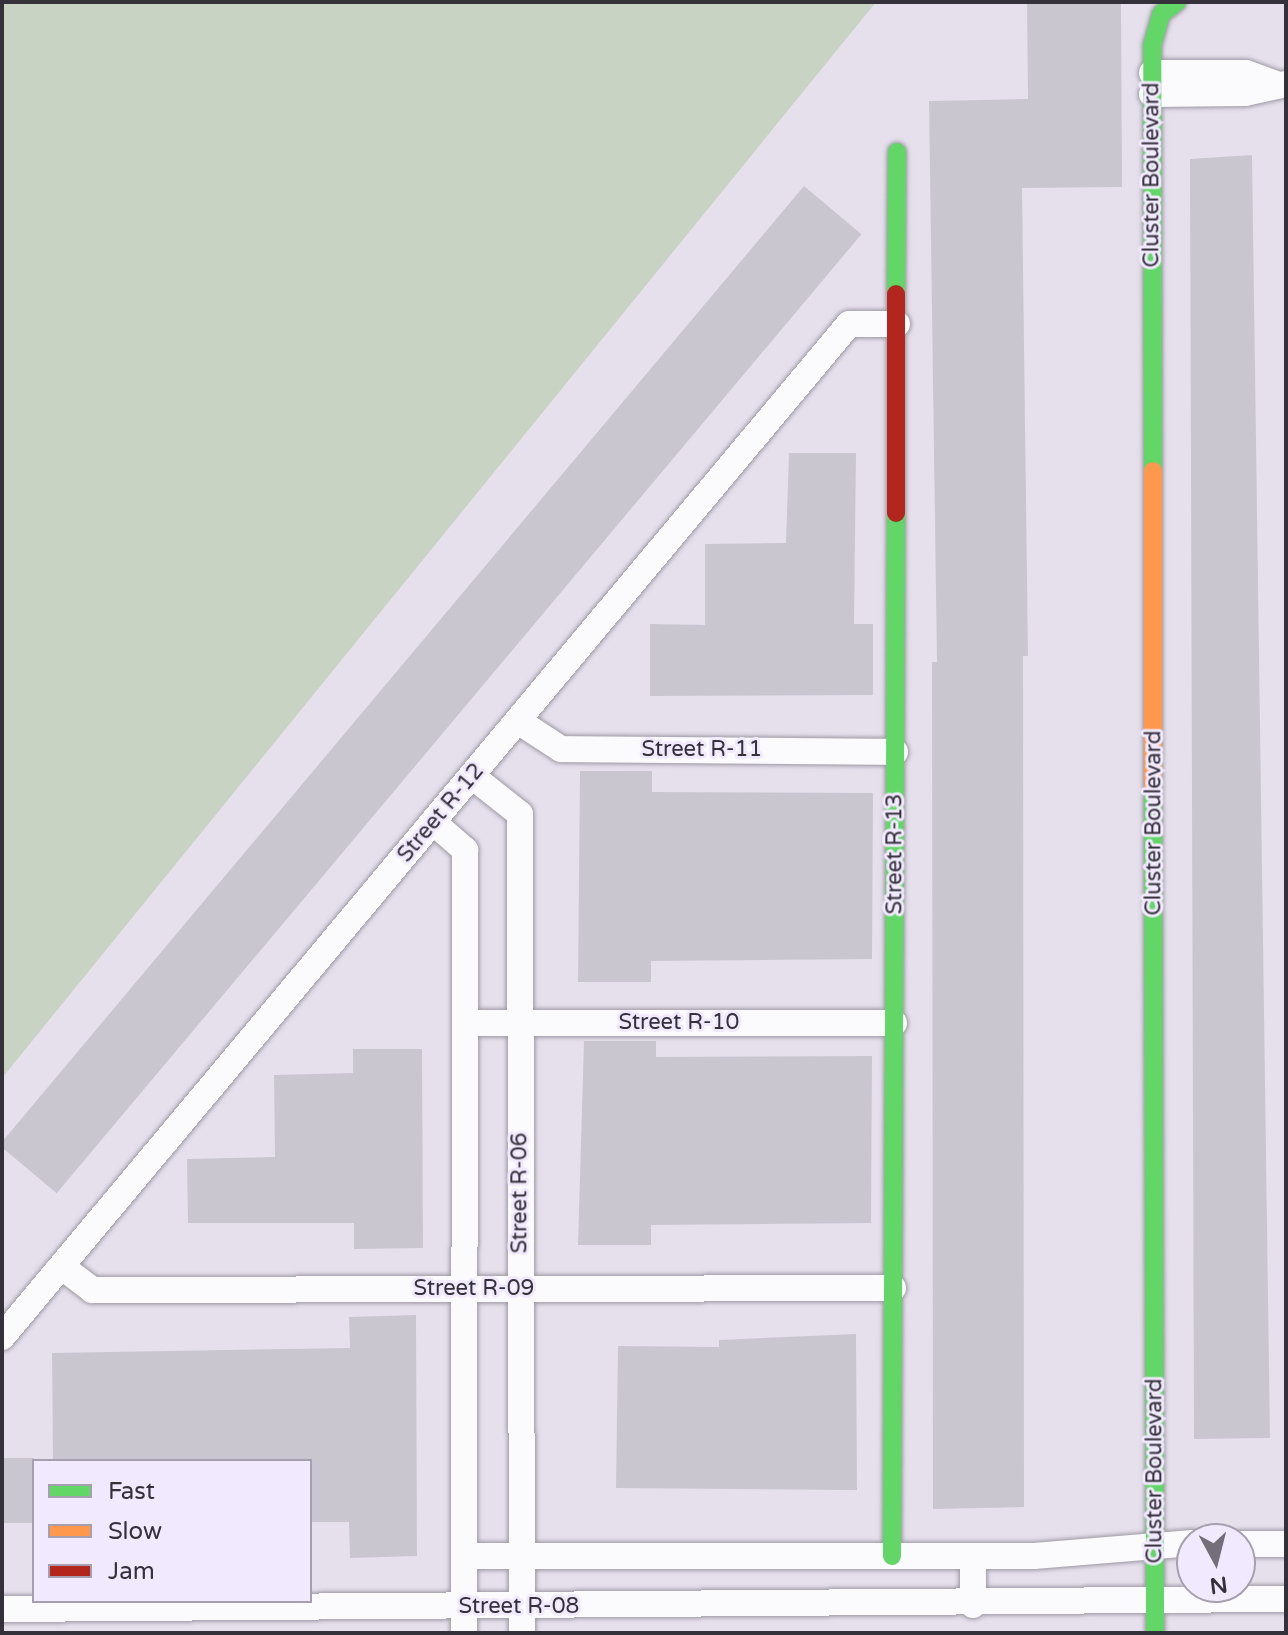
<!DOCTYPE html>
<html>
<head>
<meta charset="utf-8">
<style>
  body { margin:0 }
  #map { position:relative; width:1288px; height:1635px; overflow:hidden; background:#e6e0ed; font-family:"Varela Round",sans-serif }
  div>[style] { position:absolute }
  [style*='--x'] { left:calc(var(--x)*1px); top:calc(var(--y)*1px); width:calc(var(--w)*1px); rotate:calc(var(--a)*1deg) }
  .green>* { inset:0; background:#c8d3c3 }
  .building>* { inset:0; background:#cac6d0; transform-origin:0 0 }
  .roads { filter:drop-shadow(0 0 2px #9d99a3) drop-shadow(0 0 2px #9d99a3) }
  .street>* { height:26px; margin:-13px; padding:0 13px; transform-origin:13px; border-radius:13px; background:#fbfafc }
  .fast>* { height:18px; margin:-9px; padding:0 9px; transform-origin:9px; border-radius:9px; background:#63d668 }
  .slow>* { height:18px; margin:-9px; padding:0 9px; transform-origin:9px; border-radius:9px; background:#ff974d }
  .jam>* { height:18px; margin:-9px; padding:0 9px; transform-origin:9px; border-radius:9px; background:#b3261e }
  span { translate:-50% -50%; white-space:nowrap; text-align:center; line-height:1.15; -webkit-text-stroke:6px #f1e9fd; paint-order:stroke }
  .street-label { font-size:22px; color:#35313b }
  .frame { position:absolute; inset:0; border:4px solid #35313b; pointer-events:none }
  .legend { position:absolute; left:32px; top:1459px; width:280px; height:144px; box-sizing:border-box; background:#f1e9fd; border:2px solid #a69faf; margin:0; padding:10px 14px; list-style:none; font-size:24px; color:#35313b }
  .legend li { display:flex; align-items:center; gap:16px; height:40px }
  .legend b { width:40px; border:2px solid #a69faf }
  .north { position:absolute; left:1176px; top:1523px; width:80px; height:80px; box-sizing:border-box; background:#f1e9fd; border:2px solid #a69faf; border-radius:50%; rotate:173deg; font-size:22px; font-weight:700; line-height:32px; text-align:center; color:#35313b }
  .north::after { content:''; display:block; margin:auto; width:28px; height:36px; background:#736e79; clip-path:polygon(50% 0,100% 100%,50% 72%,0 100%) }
</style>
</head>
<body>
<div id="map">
  <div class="green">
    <i style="clip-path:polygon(2px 2px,876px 2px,2px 1078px)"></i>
  </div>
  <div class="building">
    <i style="clip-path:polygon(1027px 2px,1121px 2px,1122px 187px,1022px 188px,1028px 656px,1023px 656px,1024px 1507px,933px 1509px,932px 662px,937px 662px,929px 101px,1028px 99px)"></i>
    <i style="clip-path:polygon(1252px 155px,1270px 1438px,1194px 1439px,1190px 159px)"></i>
    <i style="left:804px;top:186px;width:75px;height:1252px;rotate:40deg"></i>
    <i style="clip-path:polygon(789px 453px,856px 453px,854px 624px,873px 624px,873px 695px,650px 696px,650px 624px,705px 625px,705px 544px,786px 543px)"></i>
    <i style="clip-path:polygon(580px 771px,652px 771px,652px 792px,873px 793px,872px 959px,651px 961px,651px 982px,578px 982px)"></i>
    <i style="clip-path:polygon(584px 1041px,656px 1041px,656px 1057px,872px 1056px,871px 1223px,651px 1225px,651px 1245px,578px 1245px)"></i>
    <i style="clip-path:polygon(353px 1049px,422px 1049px,423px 1248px,354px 1249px,354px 1223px,188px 1223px,187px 1159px,275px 1157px,274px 1075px,353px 1073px)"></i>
    <i style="clip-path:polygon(416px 1315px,417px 1556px,350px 1558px,349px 1522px,310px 1522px,310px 1461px,53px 1461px,52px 1353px,350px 1348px,349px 1317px)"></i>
    <i style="clip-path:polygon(856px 1334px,857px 1490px,616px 1488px,618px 1346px,719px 1347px,719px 1340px)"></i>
    <i style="left:2px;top:1458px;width:32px;height:65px"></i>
  </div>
  <div class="roads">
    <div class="street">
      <i style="--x:1152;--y:73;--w:94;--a:0"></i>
      <i style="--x:1246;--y:73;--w:32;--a:20"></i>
      <i style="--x:1152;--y:94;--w:93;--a:-0.6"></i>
      <i style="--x:1245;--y:93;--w:42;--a:-12.4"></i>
      <i style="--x:518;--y:721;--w:51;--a:33.1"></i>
      <i style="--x:561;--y:749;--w:334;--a:0.5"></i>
      <i style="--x:472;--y:776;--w:61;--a:38.4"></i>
      <i style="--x:520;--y:814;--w:819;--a:89.86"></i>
      <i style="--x:433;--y:822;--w:43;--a:41.2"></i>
      <i style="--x:465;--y:850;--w:783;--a:90.07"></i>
      <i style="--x:465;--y:1023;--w:429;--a:0"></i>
      <i style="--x:62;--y:1267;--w:38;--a:37"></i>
      <i style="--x:92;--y:1290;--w:801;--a:-0.14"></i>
      <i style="--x:2;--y:1337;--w:1320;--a:-50.1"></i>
      <i style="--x:849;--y:324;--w:48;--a:0"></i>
      <i style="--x:1240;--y:1544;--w:46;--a:0"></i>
      <i style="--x:464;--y:1556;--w:570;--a:0"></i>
      <i style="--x:1034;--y:1556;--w:159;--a:-4.7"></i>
      <i style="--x:973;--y:1605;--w:49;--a:-90"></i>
      <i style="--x:2;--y:1609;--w:1284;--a:-0.45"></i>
    </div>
    <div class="fast">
      <i style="--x:896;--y:294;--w:142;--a:-89.6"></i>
      <i style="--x:1153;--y:471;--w:425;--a:-90.1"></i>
      <i style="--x:1152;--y:46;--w:33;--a:-74"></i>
      <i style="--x:1161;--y:14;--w:20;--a:-37"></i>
      <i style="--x:1153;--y:786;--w:847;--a:89.86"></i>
      <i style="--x:892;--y:1556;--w:1043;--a:-89.78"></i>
    </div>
    <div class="slow">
      <i style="--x:1153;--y:471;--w:315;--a:90"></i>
    </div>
    <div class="jam">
      <i style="--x:896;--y:513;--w:219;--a:-90"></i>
    </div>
  </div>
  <div class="street-label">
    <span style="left:1152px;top:175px;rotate:-90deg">Cluster Boulevard</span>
    <span style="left:702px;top:750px">Street R-11</span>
    <span style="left:441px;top:813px;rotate:-50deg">Street R-12</span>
    <span style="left:1154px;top:823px;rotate:-90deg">Cluster Boulevard</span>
    <span style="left:895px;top:854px;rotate:-90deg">Street R-13</span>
    <span style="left:679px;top:1023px">Street R-10</span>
    <span style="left:520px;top:1193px;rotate:-90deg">Street R-06</span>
    <span style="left:474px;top:1289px">Street R-09</span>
    <span style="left:1155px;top:1471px;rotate:-90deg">Cluster Boulevard</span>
    <span style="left:519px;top:1607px">Street R-08</span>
  </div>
  <div class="frame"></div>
  <ul class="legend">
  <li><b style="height:10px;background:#63d668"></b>Fast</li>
  <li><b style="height:10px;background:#ff974d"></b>Slow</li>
  <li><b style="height:10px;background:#b3261e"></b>Jam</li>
  </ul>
  <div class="north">N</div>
</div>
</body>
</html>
